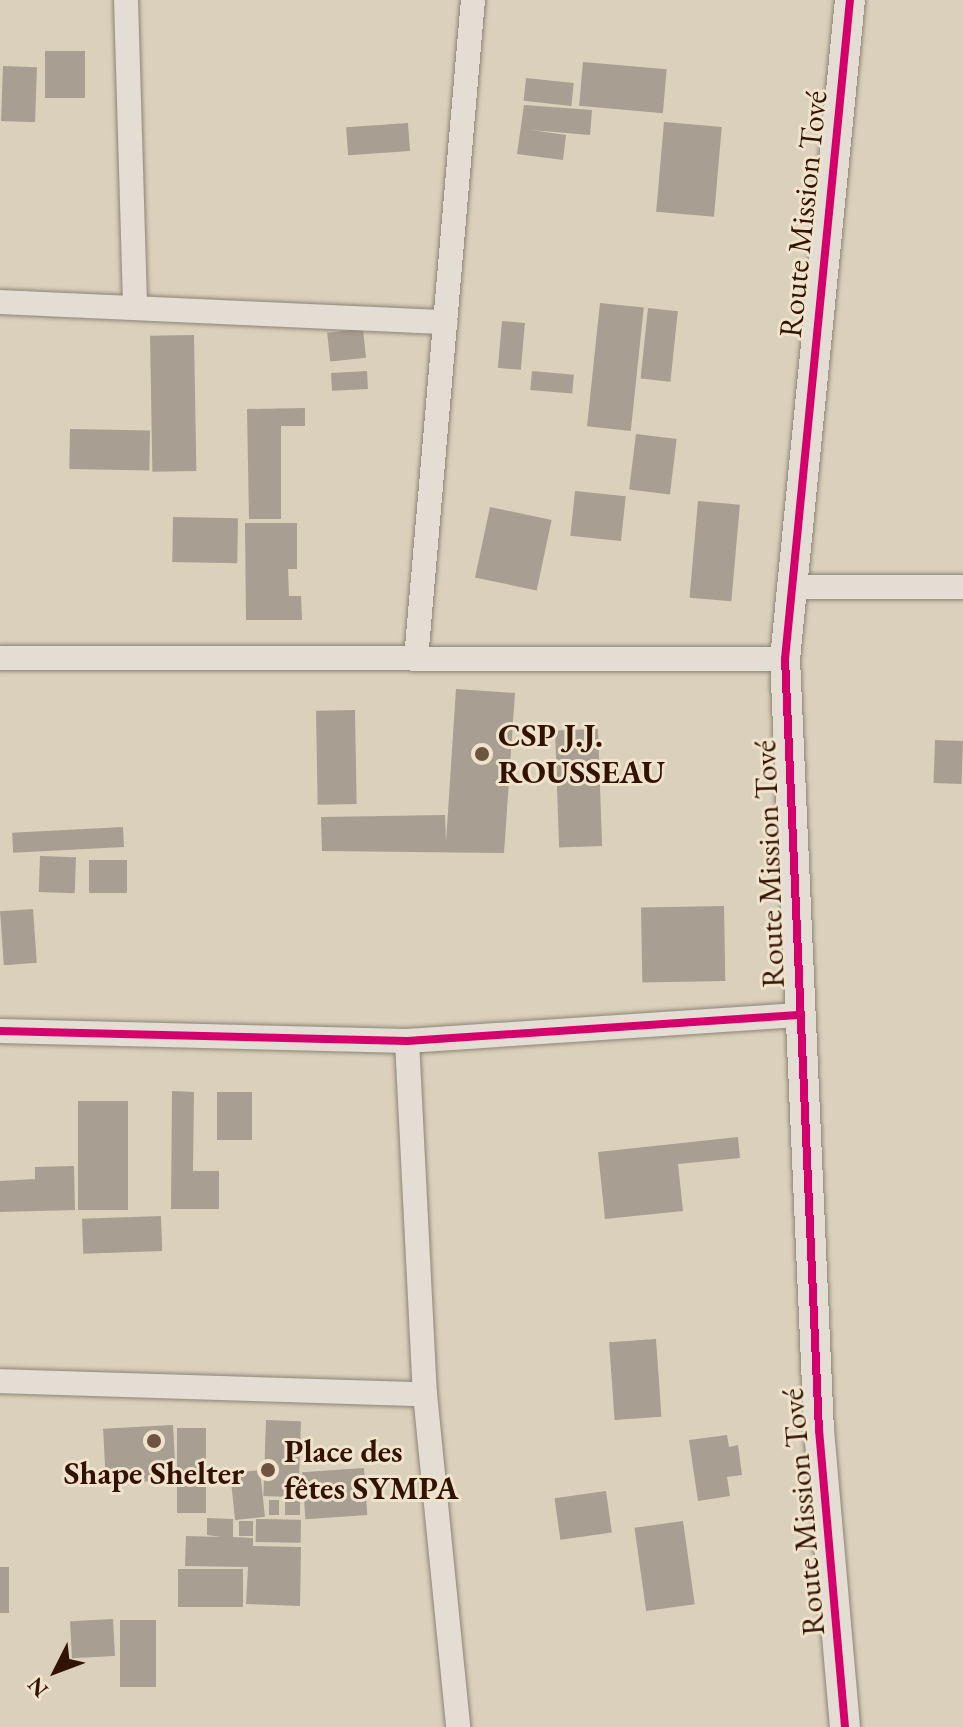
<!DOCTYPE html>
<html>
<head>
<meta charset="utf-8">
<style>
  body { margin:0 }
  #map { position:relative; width:963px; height:1727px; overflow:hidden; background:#dbd0bc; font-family:"EB Garamond",serif }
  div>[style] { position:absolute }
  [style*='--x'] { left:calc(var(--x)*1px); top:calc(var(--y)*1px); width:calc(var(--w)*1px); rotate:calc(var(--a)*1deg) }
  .building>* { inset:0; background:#a89e91; transform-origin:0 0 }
  .roads { filter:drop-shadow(0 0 2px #8e8476) drop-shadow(0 0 2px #8e8476) }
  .minor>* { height:24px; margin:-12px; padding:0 12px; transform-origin:12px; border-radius:12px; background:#e3ddd3 }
  .tertiary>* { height:30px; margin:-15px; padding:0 15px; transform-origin:15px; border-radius:15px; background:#e3ddd3 }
  .cycleway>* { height:8px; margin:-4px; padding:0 4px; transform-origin:4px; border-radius:4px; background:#d6006c }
  .dots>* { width:22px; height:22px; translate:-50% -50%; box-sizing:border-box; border:4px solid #f0e3cb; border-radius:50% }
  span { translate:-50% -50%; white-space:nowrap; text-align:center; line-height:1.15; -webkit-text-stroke:6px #f0e3cb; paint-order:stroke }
  .street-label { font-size:32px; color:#321301 }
  .poi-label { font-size:32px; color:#321301; font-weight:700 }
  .left { translate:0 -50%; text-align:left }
  .north { position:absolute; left:16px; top:1631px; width:80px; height:80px; -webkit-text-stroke:6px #f0e3cb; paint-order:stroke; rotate:228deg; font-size:22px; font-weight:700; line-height:32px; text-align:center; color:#321301 }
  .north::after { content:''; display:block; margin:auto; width:28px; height:36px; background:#321301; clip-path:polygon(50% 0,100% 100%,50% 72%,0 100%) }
</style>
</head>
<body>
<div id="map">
  <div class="building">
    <i style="left:85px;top:51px;width:47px;height:40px;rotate:90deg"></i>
    <i style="left:583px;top:62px;width:84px;height:44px;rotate:5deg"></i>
    <i style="left:3px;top:66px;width:34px;height:55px;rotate:2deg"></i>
    <i style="left:526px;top:78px;width:48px;height:23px;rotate:6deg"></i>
    <i style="clip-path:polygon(524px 105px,592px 110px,590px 135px,531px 130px,566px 135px,563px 160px,517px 154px)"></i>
    <i style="left:664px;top:122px;width:58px;height:90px;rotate:5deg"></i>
    <i style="left:408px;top:123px;width:28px;height:62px;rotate:86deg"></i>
    <i style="left:600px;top:303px;width:44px;height:124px;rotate:6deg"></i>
    <i style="left:648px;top:308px;width:30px;height:71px;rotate:6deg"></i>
    <i style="left:502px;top:321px;width:23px;height:47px;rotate:5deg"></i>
    <i style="left:363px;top:329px;width:29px;height:36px;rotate:84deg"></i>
    <i style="left:194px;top:335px;width:136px;height:44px;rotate:89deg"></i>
    <i style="left:367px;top:371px;width:18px;height:36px;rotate:87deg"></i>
    <i style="left:532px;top:371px;width:42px;height:19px;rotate:5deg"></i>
    <i style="clip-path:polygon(305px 408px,305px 426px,281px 426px,281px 519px,249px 519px,247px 409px)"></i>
    <i style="left:70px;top:429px;width:80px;height:40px;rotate:1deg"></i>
    <i style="left:636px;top:434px;width:41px;height:56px;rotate:7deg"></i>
    <i style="left:575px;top:491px;width:51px;height:45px;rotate:6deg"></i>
    <i style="left:698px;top:501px;width:42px;height:97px;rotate:5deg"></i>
    <i style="left:490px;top:507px;width:63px;height:72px;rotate:12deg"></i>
    <i style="left:173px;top:517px;width:65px;height:45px;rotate:1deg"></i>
    <i style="clip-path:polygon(245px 523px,297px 523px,297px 569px,288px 569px,289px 596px,301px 596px,302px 620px,246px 620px)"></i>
    <i style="clip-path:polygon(456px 689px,515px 693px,504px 853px,322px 851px,321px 817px,445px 815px,446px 842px)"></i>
    <i style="left:355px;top:710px;width:94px;height:39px;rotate:89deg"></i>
    <i style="left:598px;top:729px;width:117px;height:43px;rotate:88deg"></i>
    <i style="left:935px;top:740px;width:28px;height:43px;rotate:2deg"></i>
    <i style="left:123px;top:827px;width:20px;height:111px;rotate:87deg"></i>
    <i style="left:40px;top:856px;width:36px;height:36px;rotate:2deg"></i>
    <i style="left:89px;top:860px;width:38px;height:33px"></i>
    <i style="left:724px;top:906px;width:75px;height:83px;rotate:89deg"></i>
    <i style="left:33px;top:909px;width:54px;height:33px;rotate:86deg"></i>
    <i style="clip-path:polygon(172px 1091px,194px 1092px,193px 1171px,219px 1171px,219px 1209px,171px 1209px)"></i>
    <i style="left:217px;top:1092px;width:35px;height:48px"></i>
    <i style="left:78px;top:1101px;width:50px;height:109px"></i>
    <i style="clip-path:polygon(738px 1137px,740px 1158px,678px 1164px,683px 1211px,605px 1219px,598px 1152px)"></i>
    <i style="clip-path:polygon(74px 1166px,75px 1210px,0 1212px,0 1181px,35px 1179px,35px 1167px)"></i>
    <i style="left:161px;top:1216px;width:35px;height:79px;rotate:88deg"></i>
    <i style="left:656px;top:1339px;width:78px;height:47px;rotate:86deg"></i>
    <i style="left:266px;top:1420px;width:35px;height:76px;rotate:2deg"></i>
    <i style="left:173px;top:1425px;width:55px;height:70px;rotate:87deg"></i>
    <i style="left:177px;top:1428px;width:29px;height:85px"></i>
    <i style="clip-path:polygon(727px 1435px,729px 1447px,738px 1445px,742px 1475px,727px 1477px,730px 1496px,698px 1501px,689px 1440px)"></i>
    <i style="left:364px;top:1468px;width:47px;height:62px;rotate:86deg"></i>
    <i style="left:260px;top:1470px;width:47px;height:30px;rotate:84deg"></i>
    <i style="left:606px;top:1491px;width:42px;height:52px;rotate:82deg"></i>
    <i style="left:285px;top:1499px;width:15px;height:16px"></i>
    <i style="left:269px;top:1500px;width:10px;height:15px"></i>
    <i style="clip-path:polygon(207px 1518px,233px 1519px,233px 1537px,253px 1538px,253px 1546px,301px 1547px,300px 1606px,246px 1604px,248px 1567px,185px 1566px,186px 1536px,221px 1537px,207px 1535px)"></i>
    <i style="left:256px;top:1519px;width:45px;height:23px;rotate:1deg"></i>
    <i style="left:239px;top:1521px;width:14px;height:15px"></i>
    <i style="left:683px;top:1521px;width:84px;height:49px;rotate:82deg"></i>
    <i style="left:0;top:1567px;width:9px;height:46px"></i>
    <i style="left:178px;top:1569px;width:65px;height:38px"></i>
    <i style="left:113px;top:1619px;width:37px;height:43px;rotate:87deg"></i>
    <i style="left:120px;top:1620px;width:36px;height:67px"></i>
  </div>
  <div class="roads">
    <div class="minor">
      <i style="--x:126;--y:0;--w:305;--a:88.3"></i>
      <i style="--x:0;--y:302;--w:446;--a:2.6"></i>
      <i style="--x:789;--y:587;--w:174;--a:0"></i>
      <i style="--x:0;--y:658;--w:785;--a:0.07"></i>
      <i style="--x:416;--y:659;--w:661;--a:-85.06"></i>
      <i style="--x:0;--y:1031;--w:407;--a:1.4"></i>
      <i style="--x:407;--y:1041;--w:392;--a:-3.8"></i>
      <i style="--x:407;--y:1041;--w:353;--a:87.1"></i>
      <i style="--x:425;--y:1394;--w:335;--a:84.3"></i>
      <i style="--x:0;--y:1381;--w:425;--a:1.8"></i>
    </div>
    <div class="tertiary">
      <i style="--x:845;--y:1727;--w:297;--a:-95"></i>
      <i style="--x:819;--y:1431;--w:773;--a:-92.52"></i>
      <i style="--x:785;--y:659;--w:662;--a:-84.37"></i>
    </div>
  </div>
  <div class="cycleway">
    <i style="--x:0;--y:1031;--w:407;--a:1.4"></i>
    <i style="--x:407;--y:1041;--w:392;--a:-3.8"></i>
    <i style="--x:845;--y:1727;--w:297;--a:-95"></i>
    <i style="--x:819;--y:1431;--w:773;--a:-92.52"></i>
    <i style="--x:785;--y:659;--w:662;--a:-84.37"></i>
  </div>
  <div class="dots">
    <i style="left:482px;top:754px;background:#6d5542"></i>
    <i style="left:154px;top:1441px;background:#6d5542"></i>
    <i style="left:268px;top:1470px;background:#6d5542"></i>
  </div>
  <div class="street-label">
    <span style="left:803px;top:214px;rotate:-84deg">Route Mission Tové</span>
    <span style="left:769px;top:864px;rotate:-92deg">Route Mission Tové</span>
    <span style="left:803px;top:1512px;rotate:-95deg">Route Mission Tové</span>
  </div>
  <div class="poi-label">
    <span class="left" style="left:498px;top:754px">CSP J.J.<br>ROUSSEAU</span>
    <span class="left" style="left:284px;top:1470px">Place des<br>fêtes SYMPA</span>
    <span style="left:154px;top:1473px">Shape Shelter</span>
  </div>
  <div class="north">N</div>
</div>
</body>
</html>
